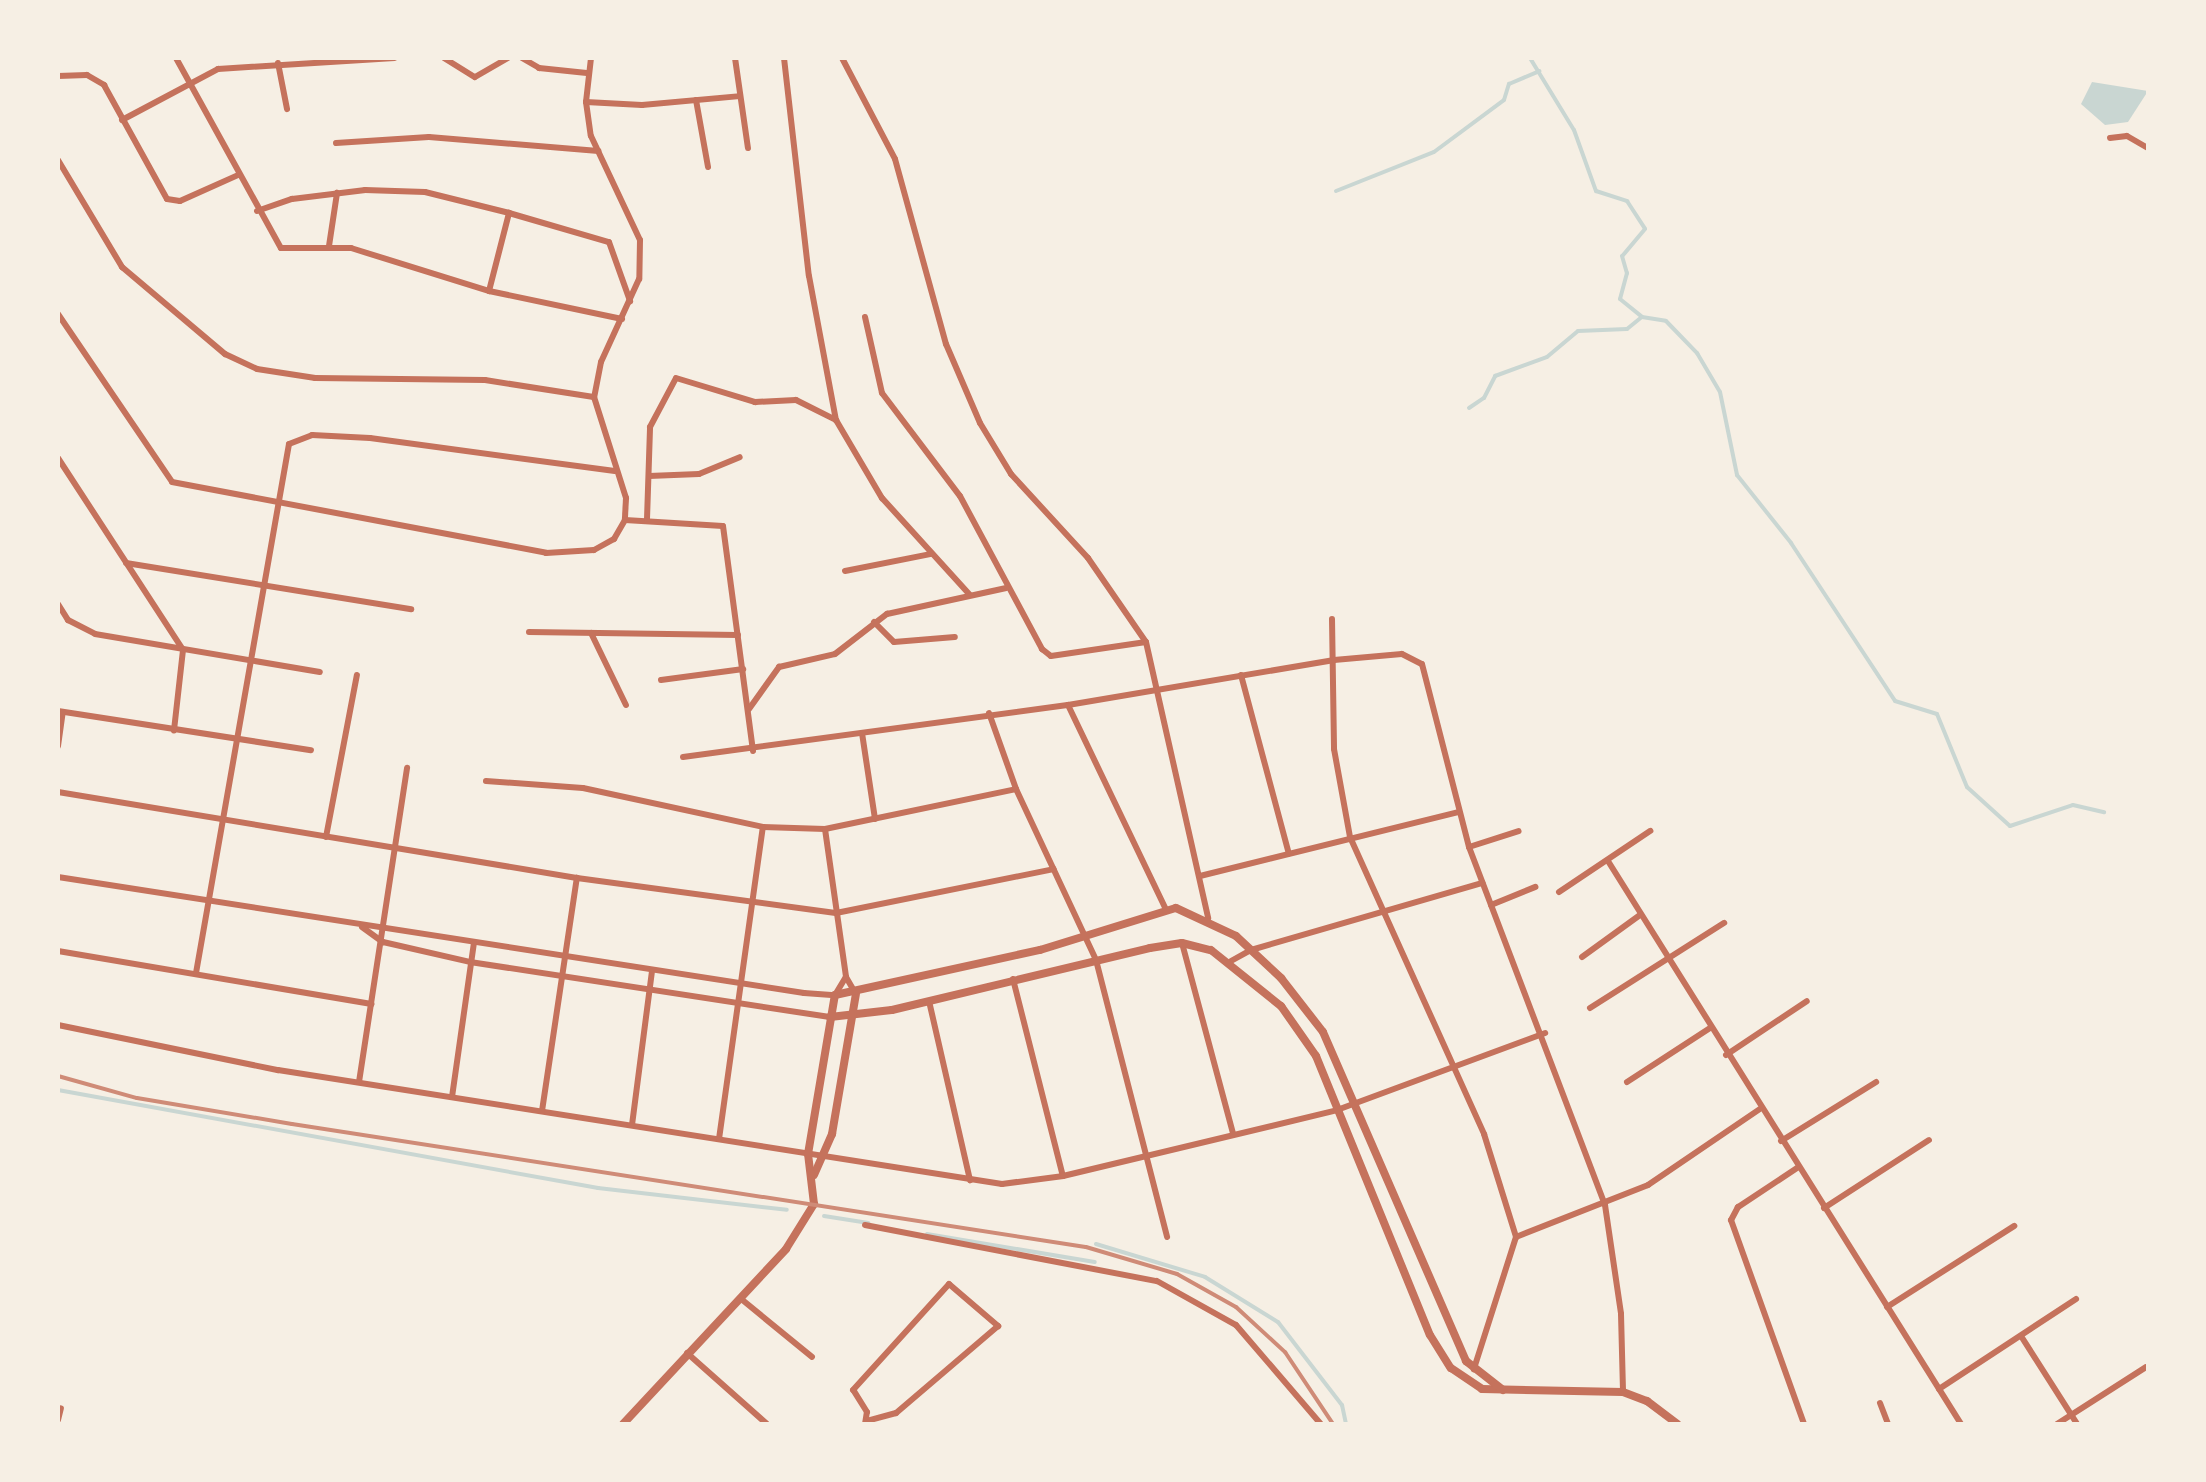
<!DOCTYPE html>
<html>
<head>
<meta charset="utf-8">
<style>
  body { margin:0 }
  #map { position:relative; width:2206px; height:1482px; overflow:hidden; background:#f6efe4; font-family:"PT Sans",sans-serif }
  div>[style] { position:absolute }
  [style*='--x'] { left:calc(var(--x)*1px); top:calc(var(--y)*1px); width:calc(var(--w)*1px); rotate:calc(var(--a)*1deg) }
  .water>* { inset:0; background:#c9d6d2 }
  .stream>* { height:4px; margin:-2px; padding:0 2px; transform-origin:2px; border-radius:2px; background:#c9d6d2 }
  .minor>* { height:6px; margin:-3px; padding:0 3px; transform-origin:3px; border-radius:3px; background:#c5725c }
  .tertiary>* { height:8px; margin:-4px; padding:0 4px; transform-origin:4px; border-radius:4px; background:#c5725c }
  .rail>* { height:4px; margin:-2px; padding:0 2px; transform-origin:2px; border-radius:2px; background:#cf8b77 }
  span { translate:-50% -50%; white-space:nowrap; text-align:center; line-height:1.15; -webkit-text-stroke:8px #f6efe4; paint-order:stroke }
  .frame { position:absolute; inset:0; border:60px solid #f6efe4; pointer-events:none }
</style>
</head>
<body>
<div id="map">
  <div class="water">
    <i style="clip-path:polygon(2092px 82px,2148px 91px,2128px 122px,2105px 125px,2081px 104px)"></i>
  </div>
  <div class="stream">
    <i style="--x:1530;--y:58;--w:84;--a:58.6"></i>
    <i style="--x:1574;--y:130;--w:65;--a:70.2"></i>
    <i style="--x:1596;--y:191;--w:33;--a:18"></i>
    <i style="--x:1627;--y:201;--w:33;--a:57"></i>
    <i style="--x:1645;--y:229;--w:35;--a:130"></i>
    <i style="--x:1622;--y:256;--w:18;--a:74"></i>
    <i style="--x:1627;--y:273;--w:27;--a:105"></i>
    <i style="--x:1620;--y:299;--w:28;--a:39"></i>
    <i style="--x:1642;--y:317;--w:24;--a:9"></i>
    <i style="--x:1666;--y:321;--w:45;--a:45.9"></i>
    <i style="--x:1697;--y:353;--w:45;--a:59.5"></i>
    <i style="--x:1720;--y:392;--w:85;--a:78.4"></i>
    <i style="--x:1737;--y:475;--w:87;--a:51.5"></i>
    <i style="--x:1791;--y:543;--w:189;--a:56.6"></i>
    <i style="--x:1895;--y:701;--w:44;--a:17.2"></i>
    <i style="--x:1937;--y:714;--w:79;--a:67.7"></i>
    <i style="--x:1967;--y:787;--w:58;--a:42.2"></i>
    <i style="--x:2010;--y:826;--w:66;--a:-18.4"></i>
    <i style="--x:2073;--y:805;--w:32;--a:13"></i>
    <i style="--x:1336;--y:191;--w:105;--a:-21.7"></i>
    <i style="--x:1434;--y:152;--w:87;--a:-36.6"></i>
    <i style="--x:1504;--y:100;--w:17;--a:-73"></i>
    <i style="--x:1509;--y:84;--w:33;--a:-23"></i>
    <i style="--x:1469;--y:408;--w:18;--a:-34"></i>
    <i style="--x:1484;--y:398;--w:25;--a:-63"></i>
    <i style="--x:1495;--y:376;--w:55;--a:-20.1"></i>
    <i style="--x:1547;--y:357;--w:40;--a:-40"></i>
    <i style="--x:1578;--y:331;--w:49;--a:-2.3"></i>
    <i style="--x:1627;--y:329;--w:19;--a:-39"></i>
    <i style="--x:58;--y:1090;--w:549;--a:10.29"></i>
    <i style="--x:598;--y:1188;--w:190;--a:6.6"></i>
    <i style="--x:824;--y:1216;--w:45;--a:9"></i>
    <i style="--x:927;--y:1234;--w:170;--a:9.5"></i>
    <i style="--x:1096;--y:1244;--w:114;--a:16.8"></i>
    <i style="--x:1205;--y:1277;--w:86;--a:31.7"></i>
    <i style="--x:1278;--y:1322;--w:105;--a:52.4"></i>
    <i style="--x:1342;--y:1405;--w:19;--a:78"></i>
  </div>
  <div class="minor">
    <i style="--x:176;--y:58;--w:217;--a:61.1"></i>
    <i style="--x:281;--y:248;--w:70;--a:0"></i>
    <i style="--x:351;--y:248;--w:145;--a:17.3"></i>
    <i style="--x:489;--y:291;--w:136;--a:11.9"></i>
    <i style="--x:444;--y:58;--w:36;--a:32"></i>
    <i style="--x:475;--y:77;--w:38;--a:-30"></i>
    <i style="--x:522;--y:58;--w:20;--a:30"></i>
    <i style="--x:539;--y:68;--w:48;--a:5.9"></i>
    <i style="--x:591;--y:58;--w:44;--a:96.5"></i>
    <i style="--x:586;--y:102;--w:34;--a:82"></i>
    <i style="--x:591;--y:136;--w:115;--a:64.8"></i>
    <i style="--x:640;--y:240;--w:39;--a:91"></i>
    <i style="--x:639;--y:279;--w:91;--a:114.6"></i>
    <i style="--x:601;--y:362;--w:36;--a:101"></i>
    <i style="--x:594;--y:397;--w:106;--a:72.4"></i>
    <i style="--x:626;--y:498;--w:22;--a:93"></i>
    <i style="--x:735;--y:58;--w:91;--a:81.8"></i>
    <i style="--x:784;--y:58;--w:219;--a:83.5"></i>
    <i style="--x:809;--y:276;--w:147;--a:79.4"></i>
    <i style="--x:836;--y:420;--w:91;--a:59.5"></i>
    <i style="--x:882;--y:498;--w:130;--a:47.8"></i>
    <i style="--x:842;--y:58;--w:114;--a:62.3"></i>
    <i style="--x:895;--y:159;--w:192;--a:74.6"></i>
    <i style="--x:946;--y:344;--w:86;--a:66.7"></i>
    <i style="--x:980;--y:423;--w:60;--a:58.7"></i>
    <i style="--x:1011;--y:474;--w:114;--a:47.5"></i>
    <i style="--x:1088;--y:558;--w:102;--a:55.4"></i>
    <i style="--x:1146;--y:642;--w:283;--a:77.3"></i>
    <i style="--x:278;--y:63;--w:47;--a:78.9"></i>
    <i style="--x:58;--y:76;--w:29;--a:-2"></i>
    <i style="--x:87;--y:75;--w:20;--a:30"></i>
    <i style="--x:104;--y:85;--w:130;--a:61.1"></i>
    <i style="--x:167;--y:199;--w:13;--a:9"></i>
    <i style="--x:180;--y:201;--w:64;--a:-24.1"></i>
    <i style="--x:696;--y:100;--w:68;--a:79.8"></i>
    <i style="--x:586;--y:102;--w:56;--a:3.1"></i>
    <i style="--x:642;--y:105;--w:98;--a:-5.2"></i>
    <i style="--x:122;--y:120;--w:109;--a:-28"></i>
    <i style="--x:218;--y:69;--w:177;--a:-3.6"></i>
    <i style="--x:2110;--y:138;--w:17;--a:-7"></i>
    <i style="--x:2127;--y:136;--w:24;--a:30"></i>
    <i style="--x:336;--y:143;--w:93;--a:-3.7"></i>
    <i style="--x:429;--y:137;--w:170;--a:4.7"></i>
    <i style="--x:58;--y:160;--w:125;--a:59.1"></i>
    <i style="--x:122;--y:267;--w:135;--a:40.2"></i>
    <i style="--x:225;--y:354;--w:35;--a:25"></i>
    <i style="--x:257;--y:369;--w:59;--a:8.8"></i>
    <i style="--x:315;--y:378;--w:170;--a:0.7"></i>
    <i style="--x:485;--y:380;--w:110;--a:8.9"></i>
    <i style="--x:257;--y:211;--w:37;--a:-19"></i>
    <i style="--x:292;--y:199;--w:74;--a:-7"></i>
    <i style="--x:365;--y:190;--w:60;--a:1.9"></i>
    <i style="--x:425;--y:192;--w:87;--a:14"></i>
    <i style="--x:509;--y:213;--w:104;--a:16.2"></i>
    <i style="--x:609;--y:242;--w:63;--a:70.4"></i>
    <i style="--x:329;--y:246;--w:54;--a:-81.4"></i>
    <i style="--x:489;--y:291;--w:81;--a:-75.6"></i>
    <i style="--x:58;--y:314;--w:203;--a:55.8"></i>
    <i style="--x:172;--y:482;--w:381;--a:10.7"></i>
    <i style="--x:546;--y:553;--w:48;--a:-3.6"></i>
    <i style="--x:594;--y:550;--w:23;--a:-29"></i>
    <i style="--x:614;--y:539;--w:22;--a:-60"></i>
    <i style="--x:625;--y:520;--w:98;--a:3.5"></i>
    <i style="--x:723;--y:526;--w:227;--a:82.4"></i>
    <i style="--x:865;--y:317;--w:78;--a:77.4"></i>
    <i style="--x:882;--y:393;--w:129;--a:52.9"></i>
    <i style="--x:960;--y:496;--w:174;--a:61.8"></i>
    <i style="--x:1042;--y:649;--w:11;--a:38"></i>
    <i style="--x:1051;--y:656;--w:96;--a:-8.4"></i>
    <i style="--x:58;--y:458;--w:229;--a:56.9"></i>
    <i style="--x:183;--y:650;--w:81;--a:96.4"></i>
    <i style="--x:649;--y:476;--w:50;--a:-2.3"></i>
    <i style="--x:699;--y:474;--w:44;--a:-22.5"></i>
    <i style="--x:647;--y:519;--w:92;--a:-88.1"></i>
    <i style="--x:650;--y:427;--w:55;--a:-62"></i>
    <i style="--x:676;--y:378;--w:83;--a:16.9"></i>
    <i style="--x:755;--y:402;--w:41;--a:-2.8"></i>
    <i style="--x:796;--y:400;--w:45;--a:26.6"></i>
    <i style="--x:126;--y:563;--w:289;--a:9.2"></i>
    <i style="--x:845;--y:571;--w:88;--a:-11.2"></i>
    <i style="--x:58;--y:604;--w:19;--a:58"></i>
    <i style="--x:68;--y:620;--w:30;--a:27"></i>
    <i style="--x:95;--y:634;--w:228;--a:9.6"></i>
    <i style="--x:1332;--y:619;--w:130;--a:89.1"></i>
    <i style="--x:1334;--y:749;--w:89;--a:79.7"></i>
    <i style="--x:1350;--y:837;--w:326;--a:65.7"></i>
    <i style="--x:1484;--y:1134;--w:108;--a:72.7"></i>
    <i style="--x:1516;--y:1237;--w:139;--a:107.7"></i>
    <i style="--x:874;--y:622;--w:28;--a:45"></i>
    <i style="--x:894;--y:642;--w:61;--a:-4.7"></i>
    <i style="--x:529;--y:632;--w:209;--a:0.8"></i>
    <i style="--x:591;--y:633;--w:80;--a:64.1"></i>
    <i style="--x:1241;--y:675;--w:185;--a:75"></i>
    <i style="--x:661;--y:680;--w:83;--a:-7.6"></i>
    <i style="--x:1068;--y:705;--w:227;--a:64.4"></i>
    <i style="--x:749;--y:709;--w:52;--a:-54.5"></i>
    <i style="--x:779;--y:667;--w:57;--a:-13.1"></i>
    <i style="--x:835;--y:654;--w:66;--a:-37.6"></i>
    <i style="--x:887;--y:614;--w:122;--a:-12.3"></i>
    <i style="--x:58;--y:711;--w:256;--a:8.8"></i>
    <i style="--x:989;--y:713;--w:81;--a:70.4"></i>
    <i style="--x:1016;--y:789;--w:189;--a:64.9"></i>
    <i style="--x:1096;--y:960;--w:286;--a:75.6"></i>
    <i style="--x:862;--y:733;--w:87;--a:81.4"></i>
    <i style="--x:58;--y:746;--w:34;--a:-82"></i>
    <i style="--x:683;--y:757;--w:388;--a:-7.7"></i>
    <i style="--x:1068;--y:705;--w:270;--a:-9.6"></i>
    <i style="--x:1334;--y:660;--w:68;--a:-5"></i>
    <i style="--x:1402;--y:654;--w:22;--a:27"></i>
    <i style="--x:1422;--y:664;--w:189;--a:75.6"></i>
    <i style="--x:1469;--y:847;--w:383;--a:69.2"></i>
    <i style="--x:1605;--y:1205;--w:110;--a:81.6"></i>
    <i style="--x:1621;--y:1314;--w:78;--a:88.5"></i>
    <i style="--x:486;--y:781;--w:97;--a:4.1"></i>
    <i style="--x:583;--y:788;--w:184;--a:12.2"></i>
    <i style="--x:763;--y:827;--w:62;--a:1.8"></i>
    <i style="--x:825;--y:829;--w:195;--a:-11.8"></i>
    <i style="--x:58;--y:792;--w:526;--a:9.41"></i>
    <i style="--x:577;--y:878;--w:261;--a:7.7"></i>
    <i style="--x:836;--y:913;--w:222;--a:-11.4"></i>
    <i style="--x:825;--y:829;--w:149;--a:81.9"></i>
    <i style="--x:846;--y:977;--w:20;--a:60"></i>
    <i style="--x:326;--y:837;--w:165;--a:-79.2"></i>
    <i style="--x:1469;--y:847;--w:52;--a:-17.7"></i>
    <i style="--x:1608;--y:861;--w:665;--a:57.91"></i>
    <i style="--x:1200;--y:876;--w:267;--a:-13.9"></i>
    <i style="--x:58;--y:877;--w:755;--a:8.84"></i>
    <i style="--x:804;--y:993;--w:31;--a:4"></i>
    <i style="--x:835;--y:995;--w:21;--a:-59"></i>
    <i style="--x:1559;--y:892;--w:110;--a:-33.8"></i>
    <i style="--x:1491;--y:905;--w:48;--a:-22.2"></i>
    <i style="--x:362;--y:927;--w:26;--a:36"></i>
    <i style="--x:383;--y:942;--w:89;--a:12.9"></i>
    <i style="--x:470;--y:962;--w:364;--a:8.7"></i>
    <i style="--x:1182;--y:943;--w:198;--a:75"></i>
    <i style="--x:58;--y:951;--w:318;--a:9.6"></i>
    <i style="--x:1582;--y:957;--w:72;--a:-35.9"></i>
    <i style="--x:1231;--y:961;--w:23;--a:-29"></i>
    <i style="--x:1251;--y:950;--w:241;--a:-16.2"></i>
    <i style="--x:196;--y:973;--w:537;--a:-80.03"></i>
    <i style="--x:289;--y:444;--w:25;--a:-21"></i>
    <i style="--x:312;--y:435;--w:58;--a:3"></i>
    <i style="--x:370;--y:438;--w:247;--a:7.7"></i>
    <i style="--x:1013;--y:979;--w:203;--a:75.8"></i>
    <i style="--x:929;--y:1001;--w:184;--a:77.1"></i>
    <i style="--x:1590;--y:1008;--w:159;--a:-32.4"></i>
    <i style="--x:58;--y:1025;--w:225;--a:11.6"></i>
    <i style="--x:278;--y:1070;--w:733;--a:8.95"></i>
    <i style="--x:1002;--y:1184;--w:62;--a:-7.5"></i>
    <i style="--x:1063;--y:1176;--w:282;--a:-13.5"></i>
    <i style="--x:1337;--y:1110;--w:222;--a:-20.3"></i>
    <i style="--x:1726;--y:1055;--w:97;--a:-33.7"></i>
    <i style="--x:359;--y:1082;--w:318;--a:-81.3"></i>
    <i style="--x:1627;--y:1082;--w:99;--a:-33"></i>
    <i style="--x:452;--y:1097;--w:156;--a:-81.9"></i>
    <i style="--x:542;--y:1111;--w:236;--a:-81.5"></i>
    <i style="--x:632;--y:1125;--w:155;--a:-82.6"></i>
    <i style="--x:719;--y:1139;--w:315;--a:-82"></i>
    <i style="--x:1781;--y:1141;--w:112;--a:-31.8"></i>
    <i style="--x:1797;--y:1168;--w:71;--a:146.5"></i>
    <i style="--x:1738;--y:1207;--w:15;--a:118"></i>
    <i style="--x:1731;--y:1220;--w:217;--a:70.3"></i>
    <i style="--x:1824;--y:1208;--w:125;--a:-32.9"></i>
    <i style="--x:865;--y:1225;--w:297;--a:10.9"></i>
    <i style="--x:1157;--y:1281;--w:90;--a:29.1"></i>
    <i style="--x:1236;--y:1325;--w:130;--a:49.4"></i>
    <i style="--x:1516;--y:1237;--w:142;--a:-21.5"></i>
    <i style="--x:1648;--y:1185;--w:135;--a:-34.2"></i>
    <i style="--x:740;--y:1298;--w:93;--a:39.3"></i>
    <i style="--x:1887;--y:1307;--w:151;--a:-32.5"></i>
    <i style="--x:2021;--y:1336;--w:104;--a:57.5"></i>
    <i style="--x:687;--y:1353;--w:107;--a:41.6"></i>
    <i style="--x:1939;--y:1389;--w:164;--a:-33.3"></i>
    <i style="--x:1880;--y:1403;--w:22;--a:69"></i>
    <i style="--x:58;--y:1420;--w:12;--a:-76"></i>
    <i style="--x:865;--y:1424;--w:12;--a:-81"></i>
    <i style="--x:867;--y:1412;--w:26;--a:-122"></i>
    <i style="--x:853;--y:1390;--w:143;--a:-47.8"></i>
    <i style="--x:949;--y:1284;--w:65;--a:40.6"></i>
    <i style="--x:998;--y:1326;--w:134;--a:139.5"></i>
    <i style="--x:896;--y:1413;--w:31;--a:165"></i>
    <i style="--x:2057;--y:1424;--w:106;--a:-32.6"></i>
  </div>
  <div class="tertiary">
    <i style="--x:830;--y:1017;--w:62;--a:-6.4"></i>
    <i style="--x:892;--y:1010;--w:265;--a:-13.5"></i>
    <i style="--x:1150;--y:948;--w:32;--a:-9"></i>
    <i style="--x:1182;--y:943;--w:30;--a:14"></i>
    <i style="--x:1211;--y:950;--w:90;--a:38.7"></i>
    <i style="--x:1281;--y:1006;--w:61;--a:55"></i>
    <i style="--x:1316;--y:1056;--w:301;--a:67.8"></i>
    <i style="--x:1430;--y:1335;--w:39;--a:58"></i>
    <i style="--x:1451;--y:1368;--w:37;--a:34"></i>
    <i style="--x:1482;--y:1389;--w:141;--a:1.2"></i>
    <i style="--x:1623;--y:1392;--w:26;--a:21"></i>
    <i style="--x:1647;--y:1401;--w:38;--a:37"></i>
    <i style="--x:814;--y:1175;--w:45;--a:-66.3"></i>
    <i style="--x:832;--y:1134;--w:142;--a:-80.3"></i>
    <i style="--x:623;--y:1424;--w:239;--a:-47"></i>
    <i style="--x:786;--y:1249;--w:53;--a:-58.1"></i>
    <i style="--x:814;--y:1204;--w:50;--a:-96.8"></i>
    <i style="--x:808;--y:1154;--w:161;--a:-80.4"></i>
    <i style="--x:835;--y:995;--w:210;--a:-12.4"></i>
    <i style="--x:1040;--y:950;--w:142;--a:-17.2"></i>
    <i style="--x:1176;--y:908;--w:66;--a:25"></i>
    <i style="--x:1236;--y:936;--w:62;--a:43"></i>
    <i style="--x:1281;--y:978;--w:68;--a:52.1"></i>
    <i style="--x:1323;--y:1032;--w:359;--a:66.5"></i>
    <i style="--x:1466;--y:1361;--w:47;--a:38.1"></i>
  </div>
  <div class="rail">
    <i style="--x:58;--y:1076;--w:82;--a:15.6"></i>
    <i style="--x:137;--y:1098;--w:157;--a:9.5"></i>
    <i style="--x:292;--y:1124;--w:803;--a:8.81"></i>
    <i style="--x:1086;--y:1247;--w:95;--a:16.5"></i>
    <i style="--x:1177;--y:1274;--w:68;--a:29.2"></i>
    <i style="--x:1236;--y:1307;--w:67;--a:42.6"></i>
    <i style="--x:1285;--y:1352;--w:87;--a:56.3"></i>
  </div>
  <div class="frame"></div>
</div>
</body>
</html>
